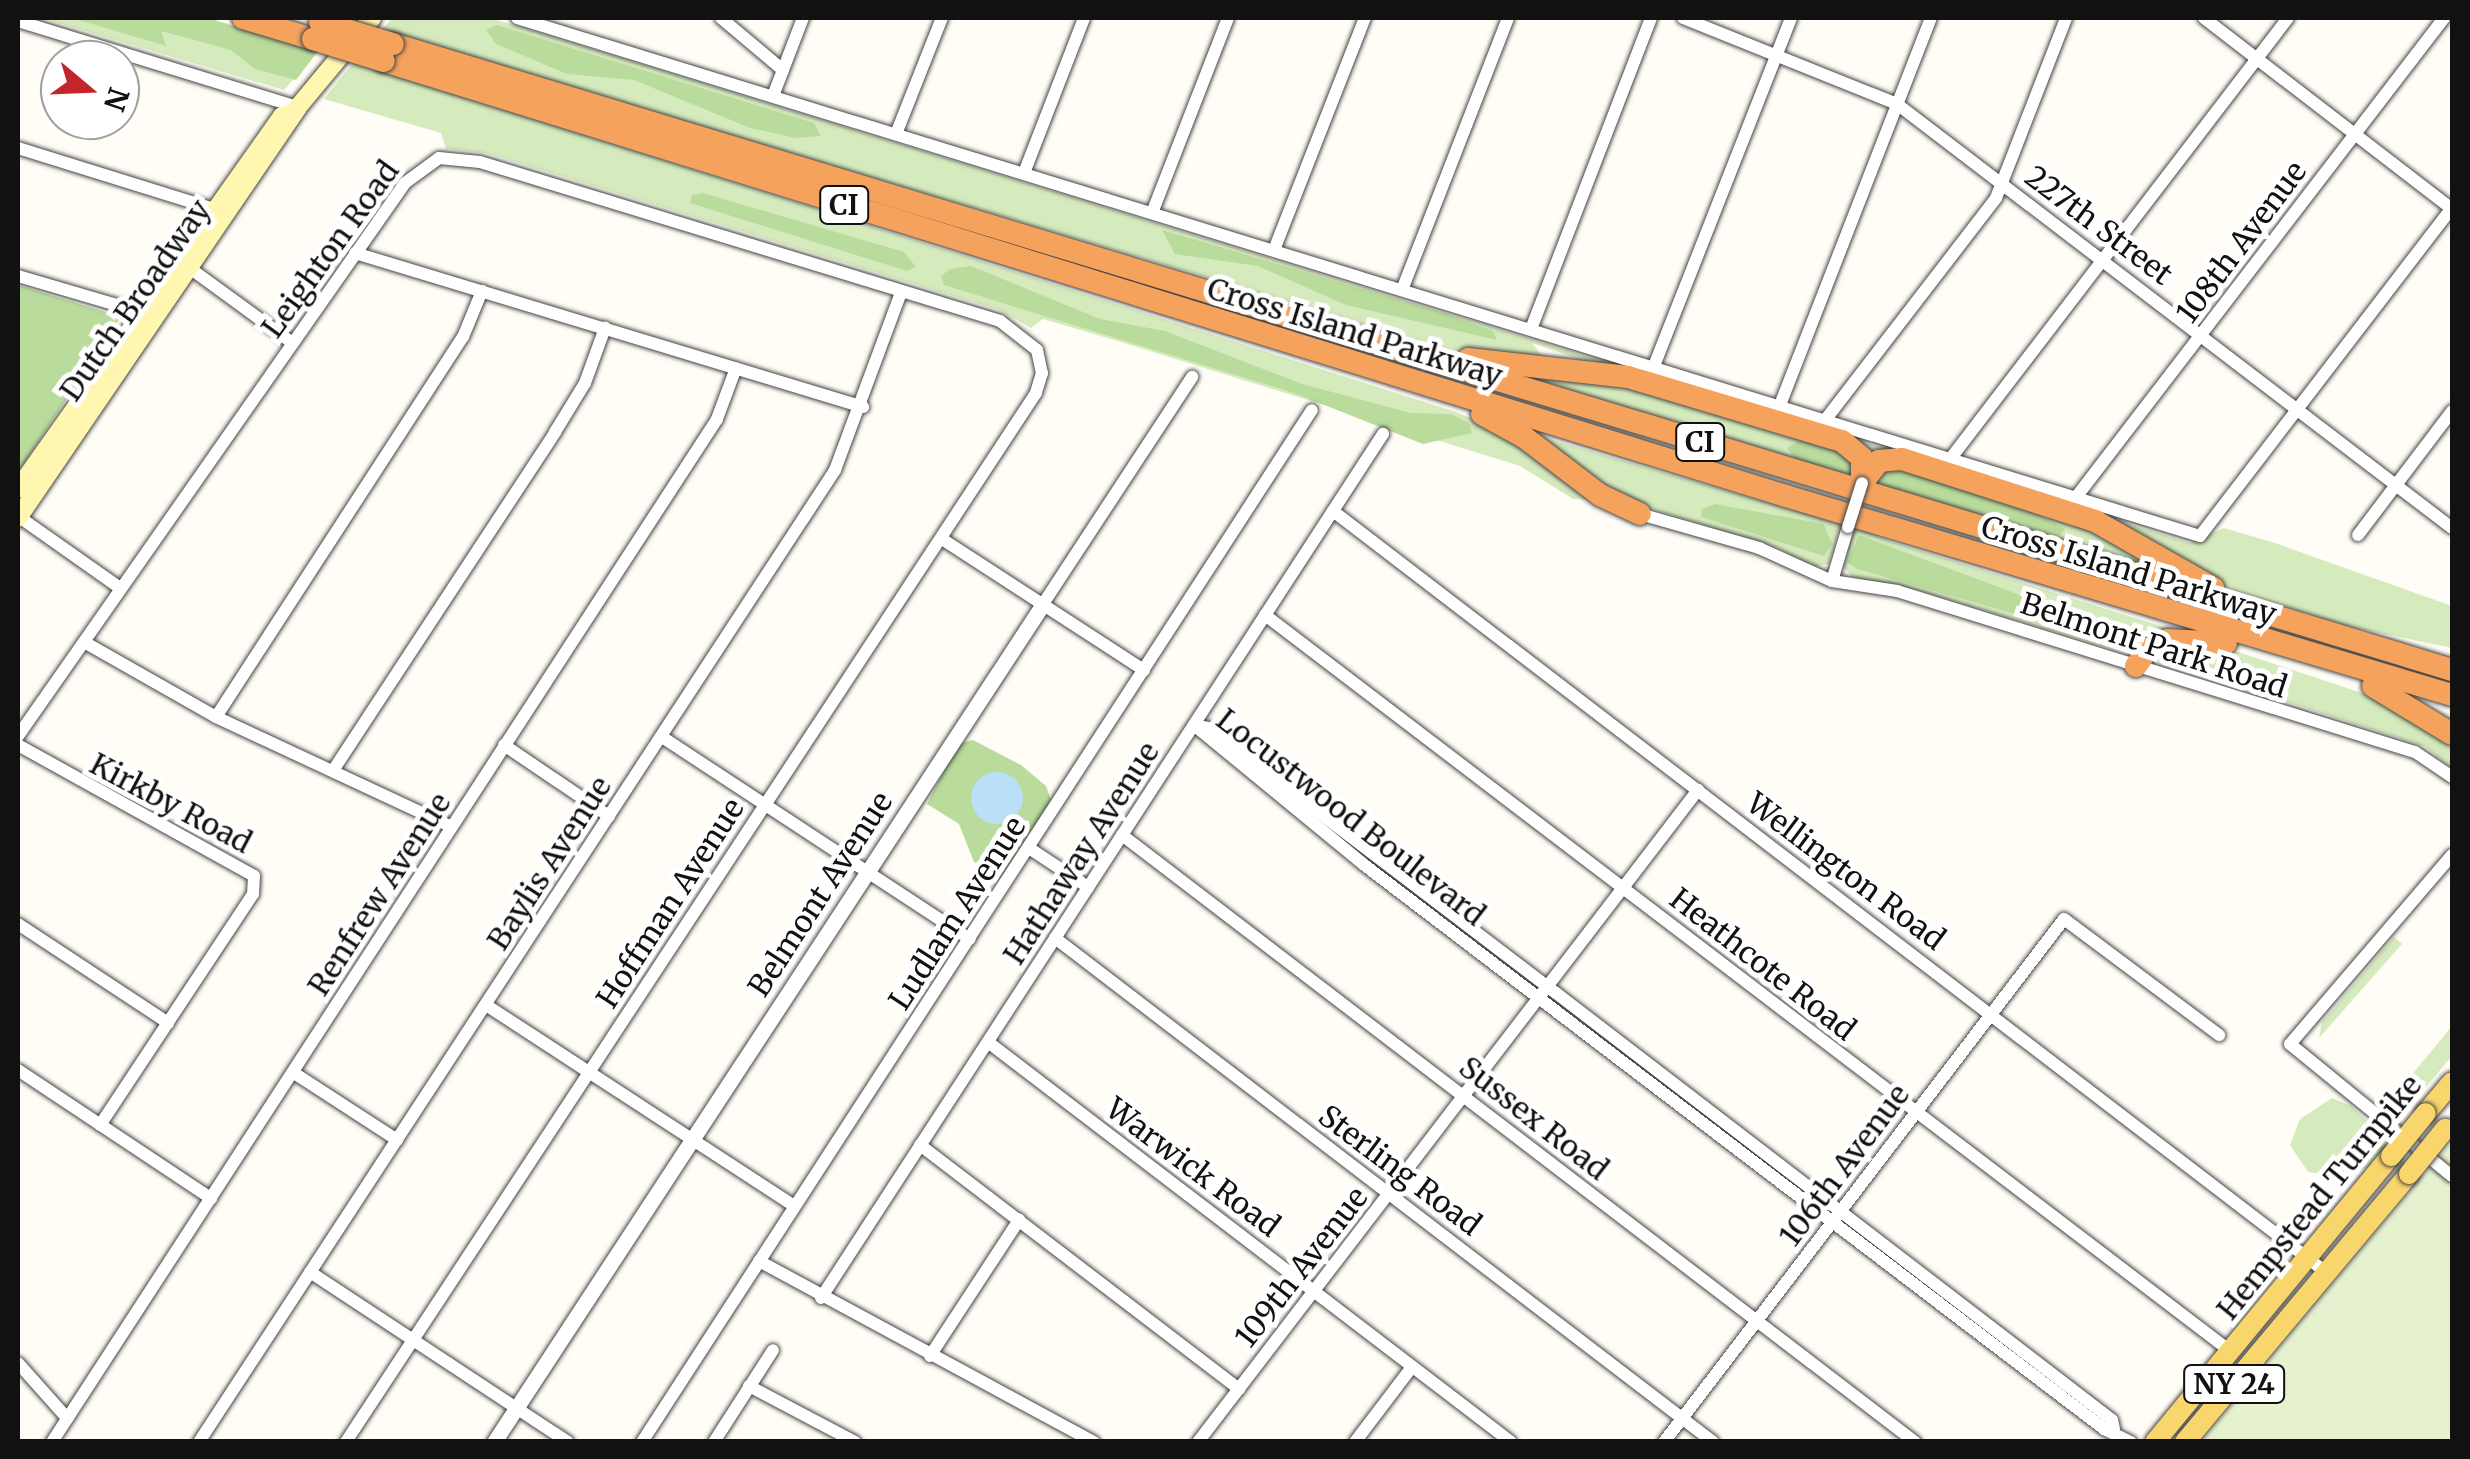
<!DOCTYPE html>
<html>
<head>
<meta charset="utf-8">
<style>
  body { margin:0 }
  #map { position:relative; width:2470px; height:1459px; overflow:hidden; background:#fffdf5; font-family:Merriweather,serif }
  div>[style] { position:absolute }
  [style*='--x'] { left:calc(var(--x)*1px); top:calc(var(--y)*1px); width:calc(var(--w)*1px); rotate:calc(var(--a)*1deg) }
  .green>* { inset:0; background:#d5ebbd }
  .forest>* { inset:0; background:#b9dc9c }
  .pitch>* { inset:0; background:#e6f2cf }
  .water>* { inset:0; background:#b9e0f7 }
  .round { border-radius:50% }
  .roads { filter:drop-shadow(0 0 2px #444) drop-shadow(0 0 2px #444) }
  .minor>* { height:12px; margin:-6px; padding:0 6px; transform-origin:6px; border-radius:6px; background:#fff }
  .tertiary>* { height:15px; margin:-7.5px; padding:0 7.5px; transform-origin:7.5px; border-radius:7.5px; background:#fff }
  .secondary>* { height:18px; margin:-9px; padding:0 9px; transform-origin:9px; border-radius:9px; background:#fff6b0 }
  .primary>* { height:20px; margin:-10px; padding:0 10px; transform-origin:10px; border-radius:10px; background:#f9d66b }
  .motorway>* { height:22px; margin:-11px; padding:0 11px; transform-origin:11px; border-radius:11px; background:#f5a25d }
  .bridges { filter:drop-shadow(0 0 2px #444) drop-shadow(0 0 2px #444) }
  .minor-bridge>* { height:12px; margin:-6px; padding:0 6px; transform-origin:6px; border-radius:6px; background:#fff }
  .primary-bridge>* { height:20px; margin:-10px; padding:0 10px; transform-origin:10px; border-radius:10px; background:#f9d66b }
  .motorway-bridge>* { height:22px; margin:-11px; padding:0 11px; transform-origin:11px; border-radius:11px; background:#f5a25d }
  span { translate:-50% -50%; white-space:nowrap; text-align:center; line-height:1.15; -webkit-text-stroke:10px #fff; paint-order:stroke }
  .shield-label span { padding:2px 8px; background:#fff; border:2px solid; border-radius:8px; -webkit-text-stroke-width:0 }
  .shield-label { font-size:28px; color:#111; font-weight:700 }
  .street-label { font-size:30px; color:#111 }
  .frame { position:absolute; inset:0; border:20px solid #111; pointer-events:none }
  .north { position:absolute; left:40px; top:40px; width:100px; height:100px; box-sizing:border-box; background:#fff; border:2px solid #a0a0a0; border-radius:50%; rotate:109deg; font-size:28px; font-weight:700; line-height:40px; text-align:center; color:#111 }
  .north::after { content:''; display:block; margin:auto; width:35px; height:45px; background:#c4262e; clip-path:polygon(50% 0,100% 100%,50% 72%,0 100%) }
</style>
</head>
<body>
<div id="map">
  <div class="green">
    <i style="clip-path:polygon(42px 18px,207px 18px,318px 51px,284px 90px)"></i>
    <i style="clip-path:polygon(392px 18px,491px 18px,2190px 543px,2224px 528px,2275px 543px,2452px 606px,2452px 648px,2351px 627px,2216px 584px,2123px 529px,1869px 459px,1532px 343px,1544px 358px,1468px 355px,381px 31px)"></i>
    <i style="clip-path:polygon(354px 62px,1456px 412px,1501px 431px,1593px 500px,1573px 499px,1520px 466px,1121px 342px,1043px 319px,1031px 328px,999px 310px,486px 153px,446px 149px,441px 133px,324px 99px)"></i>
    <i style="clip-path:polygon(1510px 375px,1584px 376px,1803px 438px,1853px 480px)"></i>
    <i style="clip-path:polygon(1542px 437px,1840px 524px,1829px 564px,1812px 567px,1776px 547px,1614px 497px)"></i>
    <i style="clip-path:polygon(1869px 481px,2089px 527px,2154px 564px,2140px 568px)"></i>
    <i style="clip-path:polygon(1855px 527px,1886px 540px,2180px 632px,2129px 654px,1924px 592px,1857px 581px,1843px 567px)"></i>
    <i style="clip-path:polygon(2214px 644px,2362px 693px,2428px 722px,2452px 745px,2452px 768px,2424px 746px,2157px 660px,2167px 647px)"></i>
    <i style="clip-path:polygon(2394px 937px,2402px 944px,2319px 1038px,2322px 1022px)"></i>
    <i style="clip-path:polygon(2452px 1026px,2452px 1056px,2404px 1113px,2396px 1107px,2401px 1088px)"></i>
    <i style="clip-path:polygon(2332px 1098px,2351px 1106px,2388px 1141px,2369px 1166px,2346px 1178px,2308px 1172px,2290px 1145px,2300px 1119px)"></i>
  </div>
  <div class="forest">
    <i style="clip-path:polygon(72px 18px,207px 18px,318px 51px,296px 80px,255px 69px,231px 50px,202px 42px,161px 31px,166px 46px)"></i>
    <i style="clip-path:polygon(497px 25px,814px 123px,821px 136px,796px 138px,750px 128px,634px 80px,567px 74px,496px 44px,486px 30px)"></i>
    <i style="clip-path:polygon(703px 193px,904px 252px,916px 267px,907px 271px,690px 203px,692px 195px)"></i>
    <i style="clip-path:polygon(1162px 230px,1446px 314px,1493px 331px,1497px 340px,1346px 305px,1258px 266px,1175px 254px)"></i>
    <i style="clip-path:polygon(971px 266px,1100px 319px,1165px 331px,1302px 384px,1411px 413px,1451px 414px,1469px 423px,1472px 433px,1423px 444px,1294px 393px,944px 285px,941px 276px,950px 269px)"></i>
    <i style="clip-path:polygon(18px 285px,121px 317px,18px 472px)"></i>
    <i style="clip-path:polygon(1803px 438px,1842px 450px,1851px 460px,1853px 480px,1799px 464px,1787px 448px)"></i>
    <i style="clip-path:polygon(1891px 466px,2019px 505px,2065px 529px,2058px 537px,1868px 485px)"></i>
    <i style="clip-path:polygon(1715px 504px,1824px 524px,1832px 544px,1824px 556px,1701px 517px,1702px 509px)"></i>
    <i style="clip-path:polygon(1859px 535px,2039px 602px,2055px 615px,2047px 623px,1857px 569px,1847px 562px)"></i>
    <i style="clip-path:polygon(973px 740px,1021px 765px,1046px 786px,1051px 800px,999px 881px,974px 862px,959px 824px,927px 804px,958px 744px)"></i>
  </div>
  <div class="pitch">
    <i style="clip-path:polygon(2452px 1142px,2452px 1441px,2201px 1442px,2206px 1436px)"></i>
  </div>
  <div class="water">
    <i class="round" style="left:971px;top:772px;width:52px;height:52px"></i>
  </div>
  <div class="roads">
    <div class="minor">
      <i style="--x:517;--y:18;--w:1761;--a:17.11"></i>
      <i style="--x:2200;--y:536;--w:414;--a:-52.5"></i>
      <i style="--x:721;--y:18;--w:81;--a:40"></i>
      <i style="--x:1683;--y:18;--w:231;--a:21.9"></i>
      <i style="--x:1897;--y:104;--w:698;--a:37.38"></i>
      <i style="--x:2204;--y:18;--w:313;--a:37.6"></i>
      <i style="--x:18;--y:21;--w:293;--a:17.1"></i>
      <i style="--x:773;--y:96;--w:84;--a:-69"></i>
      <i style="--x:896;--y:134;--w:125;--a:-68.4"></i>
      <i style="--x:18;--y:148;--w:205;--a:17.3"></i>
      <i style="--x:1024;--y:173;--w:166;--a:-68.8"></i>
      <i style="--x:1152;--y:213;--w:209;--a:-68.7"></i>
      <i style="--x:1274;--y:250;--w:249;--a:-68.6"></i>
      <i style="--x:355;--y:253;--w:531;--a:16.86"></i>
      <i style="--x:191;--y:269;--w:124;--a:36.1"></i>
      <i style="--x:18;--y:276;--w:127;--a:16.4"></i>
      <i style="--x:1402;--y:290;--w:292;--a:-68.7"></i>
      <i style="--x:1531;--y:329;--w:333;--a:-68.9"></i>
      <i style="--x:1654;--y:366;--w:374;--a:-68.5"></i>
      <i style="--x:1780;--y:405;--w:415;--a:-68.7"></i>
      <i style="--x:1826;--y:419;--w:279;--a:-52.4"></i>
      <i style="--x:1996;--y:198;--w:193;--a:-68.7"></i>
      <i style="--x:1951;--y:458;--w:554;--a:-52.55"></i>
      <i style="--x:2077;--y:496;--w:603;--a:-52.48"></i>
      <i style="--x:1333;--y:511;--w:1252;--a:37.47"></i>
      <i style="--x:1640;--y:514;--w:124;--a:15.9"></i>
      <i style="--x:1759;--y:548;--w:80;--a:24.3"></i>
      <i style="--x:1832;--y:581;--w:66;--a:8.7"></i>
      <i style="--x:1897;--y:591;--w:542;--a:17.27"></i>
      <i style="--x:2415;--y:752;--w:45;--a:34"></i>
      <i style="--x:18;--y:516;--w:125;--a:35.2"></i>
      <i style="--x:2358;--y:535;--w:156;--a:-52.8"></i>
      <i style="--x:942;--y:539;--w:241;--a:33"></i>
      <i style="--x:1832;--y:581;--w:56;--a:-73.5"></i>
      <i style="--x:1043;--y:604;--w:272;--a:-56.7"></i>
      <i style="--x:1265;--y:615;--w:1214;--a:37.33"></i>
      <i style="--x:84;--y:642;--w:152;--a:29.6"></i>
      <i style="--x:216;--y:717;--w:260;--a:25"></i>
      <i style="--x:216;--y:717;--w:453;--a:-57"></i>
      <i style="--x:463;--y:337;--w:50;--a:-67.6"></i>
      <i style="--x:1194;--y:725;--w:219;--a:39.4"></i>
      <i style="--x:1363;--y:864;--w:932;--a:37.32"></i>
      <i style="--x:2104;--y:1429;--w:30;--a:26"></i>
      <i style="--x:1194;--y:725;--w:14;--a:12"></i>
      <i style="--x:1208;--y:728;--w:437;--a:37.3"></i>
      <i style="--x:1556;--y:993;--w:701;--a:37.52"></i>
      <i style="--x:2112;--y:1420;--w:9;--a:77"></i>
      <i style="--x:18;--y:736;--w:675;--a:-55.01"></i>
      <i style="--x:405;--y:183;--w:42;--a:-36.3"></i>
      <i style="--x:439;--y:158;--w:41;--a:5.6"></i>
      <i style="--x:480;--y:162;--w:544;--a:17"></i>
      <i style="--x:1000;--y:321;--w:47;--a:38.1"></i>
      <i style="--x:1037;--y:350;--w:24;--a:78"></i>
      <i style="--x:1042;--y:373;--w:21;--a:107"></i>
      <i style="--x:1036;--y:393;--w:1256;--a:123.34"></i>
      <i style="--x:662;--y:737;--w:368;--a:33.3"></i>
      <i style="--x:18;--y:745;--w:270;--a:29"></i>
      <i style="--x:254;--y:876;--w:18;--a:93"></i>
      <i style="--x:253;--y:894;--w:277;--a:123.5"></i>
      <i style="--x:504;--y:745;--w:127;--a:34.1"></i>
      <i style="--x:334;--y:769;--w:403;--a:-56.7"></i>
      <i style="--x:555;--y:432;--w:57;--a:-58.5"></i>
      <i style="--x:585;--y:383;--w:59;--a:-70"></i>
      <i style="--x:1122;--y:835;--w:999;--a:37.43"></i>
      <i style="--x:1029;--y:848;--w:71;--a:33.5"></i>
      <i style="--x:2452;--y:855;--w:249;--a:130.6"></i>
      <i style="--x:2290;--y:1044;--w:209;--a:39.2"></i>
      <i style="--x:18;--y:924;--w:180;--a:33.4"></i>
      <i style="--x:1055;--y:938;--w:829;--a:37.45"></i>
      <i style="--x:486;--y:1005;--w:368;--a:33.1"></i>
      <i style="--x:988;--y:1042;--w:658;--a:37.41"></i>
      <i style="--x:18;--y:1070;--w:232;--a:33.6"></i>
      <i style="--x:294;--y:1073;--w:123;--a:33"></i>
      <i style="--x:920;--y:1145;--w:402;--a:37.4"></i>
      <i style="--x:759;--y:1261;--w:381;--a:28.4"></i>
      <i style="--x:310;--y:1272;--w:309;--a:33.4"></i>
      <i style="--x:821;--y:1298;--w:1031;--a:-56.96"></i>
      <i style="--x:930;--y:1356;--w:163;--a:-56.8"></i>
      <i style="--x:18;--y:1363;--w:74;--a:48.3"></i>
      <i style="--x:749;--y:1386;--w:120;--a:27.8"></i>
      <i style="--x:52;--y:1442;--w:1220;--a:-56.97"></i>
      <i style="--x:717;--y:419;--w:54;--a:-69.6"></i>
      <i style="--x:199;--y:1442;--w:1162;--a:-56.8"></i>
      <i style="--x:835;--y:470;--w:189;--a:-69.6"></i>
      <i style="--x:642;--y:1442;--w:1230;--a:-57.01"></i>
      <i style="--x:714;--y:1442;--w:109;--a:-57.3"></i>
      <i style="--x:1198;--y:1442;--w:822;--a:-52.52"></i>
      <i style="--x:1355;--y:1442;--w:94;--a:-52.8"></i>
      <i style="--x:1664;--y:1442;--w:658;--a:-52.59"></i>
      <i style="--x:2064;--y:919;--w:194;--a:36.8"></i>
    </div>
    <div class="tertiary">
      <i style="--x:494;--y:1442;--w:1002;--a:-56.77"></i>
    </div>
    <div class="secondary">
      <i style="--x:18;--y:489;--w:457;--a:-54.7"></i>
      <i style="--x:282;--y:116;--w:12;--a:-14"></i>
      <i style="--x:18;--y:518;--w:497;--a:-55.7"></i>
      <i style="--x:298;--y:107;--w:116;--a:-50.3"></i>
    </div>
    <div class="primary">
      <i style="--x:2426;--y:1113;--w:40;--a:-50"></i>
      <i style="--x:2155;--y:1442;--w:371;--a:-50.5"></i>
      <i style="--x:2185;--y:1442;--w:349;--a:-50.1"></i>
    </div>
    <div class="motorway">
      <i style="--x:243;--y:18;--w:73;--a:16.7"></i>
      <i style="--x:393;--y:44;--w:2152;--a:16.91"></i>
      <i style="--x:384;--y:61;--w:1468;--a:17.24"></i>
      <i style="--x:1786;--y:496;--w:695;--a:16.64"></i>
      <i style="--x:1468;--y:359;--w:161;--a:6.4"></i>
      <i style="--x:1628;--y:377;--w:223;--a:16.7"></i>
      <i style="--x:1842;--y:441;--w:26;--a:40"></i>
      <i style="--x:1862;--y:458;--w:25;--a:90"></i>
      <i style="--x:1482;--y:414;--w:48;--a:28.7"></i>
      <i style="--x:1524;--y:437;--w:96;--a:37.3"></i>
      <i style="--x:1600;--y:495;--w:44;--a:25.4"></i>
      <i style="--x:1862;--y:483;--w:28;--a:-52"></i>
      <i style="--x:1879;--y:461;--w:23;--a:-5"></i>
      <i style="--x:1902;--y:459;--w:203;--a:17.8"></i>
      <i style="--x:2095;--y:521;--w:136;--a:29.6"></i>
      <i style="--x:2136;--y:666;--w:21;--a:-55"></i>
      <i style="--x:2148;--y:649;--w:21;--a:-25"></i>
      <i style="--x:2167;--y:640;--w:59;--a:2.9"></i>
      <i style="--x:2373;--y:686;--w:92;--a:31.3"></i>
    </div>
  </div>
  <div class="bridges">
    <div class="minor-bridge">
      <i style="--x:1848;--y:527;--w:46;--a:-72.3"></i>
    </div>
    <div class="primary-bridge">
      <i style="--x:2391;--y:1156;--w:55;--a:-50.9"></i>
      <i style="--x:2409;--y:1174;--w:58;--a:-51.3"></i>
    </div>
    <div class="motorway-bridge">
      <i style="--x:320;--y:22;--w:76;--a:16.8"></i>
      <i style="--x:313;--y:39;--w:74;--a:17.2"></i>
    </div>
  </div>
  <div class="shield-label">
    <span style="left:844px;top:205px">CI</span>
    <span style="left:1700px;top:442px">CI</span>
    <span style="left:2234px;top:1384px">NY 24</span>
  </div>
  <div class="street-label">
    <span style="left:2099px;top:225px;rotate:37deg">227th Street</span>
    <span style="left:2241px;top:242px;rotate:-53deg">108th Avenue</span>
    <span style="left:330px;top:249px;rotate:-54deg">Leighton Road</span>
    <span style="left:135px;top:300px;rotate:-55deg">Dutch Broadway</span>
    <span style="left:1355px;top:332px;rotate:17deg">Cross Island Parkway</span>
    <span style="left:2129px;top:570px;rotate:17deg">Cross Island Parkway</span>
    <span style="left:2154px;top:645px;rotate:18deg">Belmont Park Road</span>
    <span style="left:171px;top:803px;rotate:28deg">Kirkby Road</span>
    <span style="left:1351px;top:817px;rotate:38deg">Locustwood Boulevard</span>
    <span style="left:1081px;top:853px;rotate:-57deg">Hathaway Avenue</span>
    <span style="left:549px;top:863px;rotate:-57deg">Baylis Avenue</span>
    <span style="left:1846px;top:871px;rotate:37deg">Wellington Road</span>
    <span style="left:379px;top:894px;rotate:-57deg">Renfrew Avenue</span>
    <span style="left:820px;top:894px;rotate:-57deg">Belmont Avenue</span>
    <span style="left:670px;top:903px;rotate:-57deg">Hoffman Avenue</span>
    <span style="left:957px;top:913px;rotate:-57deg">Ludlam Avenue</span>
    <span style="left:1763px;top:964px;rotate:38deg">Heathcote Road</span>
    <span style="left:1534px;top:1118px;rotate:38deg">Sussex Road</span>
    <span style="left:1844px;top:1165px;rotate:-53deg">106th Avenue</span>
    <span style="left:1193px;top:1167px;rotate:37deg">Warwick Road</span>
    <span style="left:1400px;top:1170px;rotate:37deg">Sterling Road</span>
    <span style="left:2319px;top:1197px;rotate:-51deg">Hempstead Turnpike</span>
    <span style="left:1301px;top:1267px;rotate:-52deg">109th Avenue</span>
  </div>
  <div class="frame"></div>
  <div class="north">N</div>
</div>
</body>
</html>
